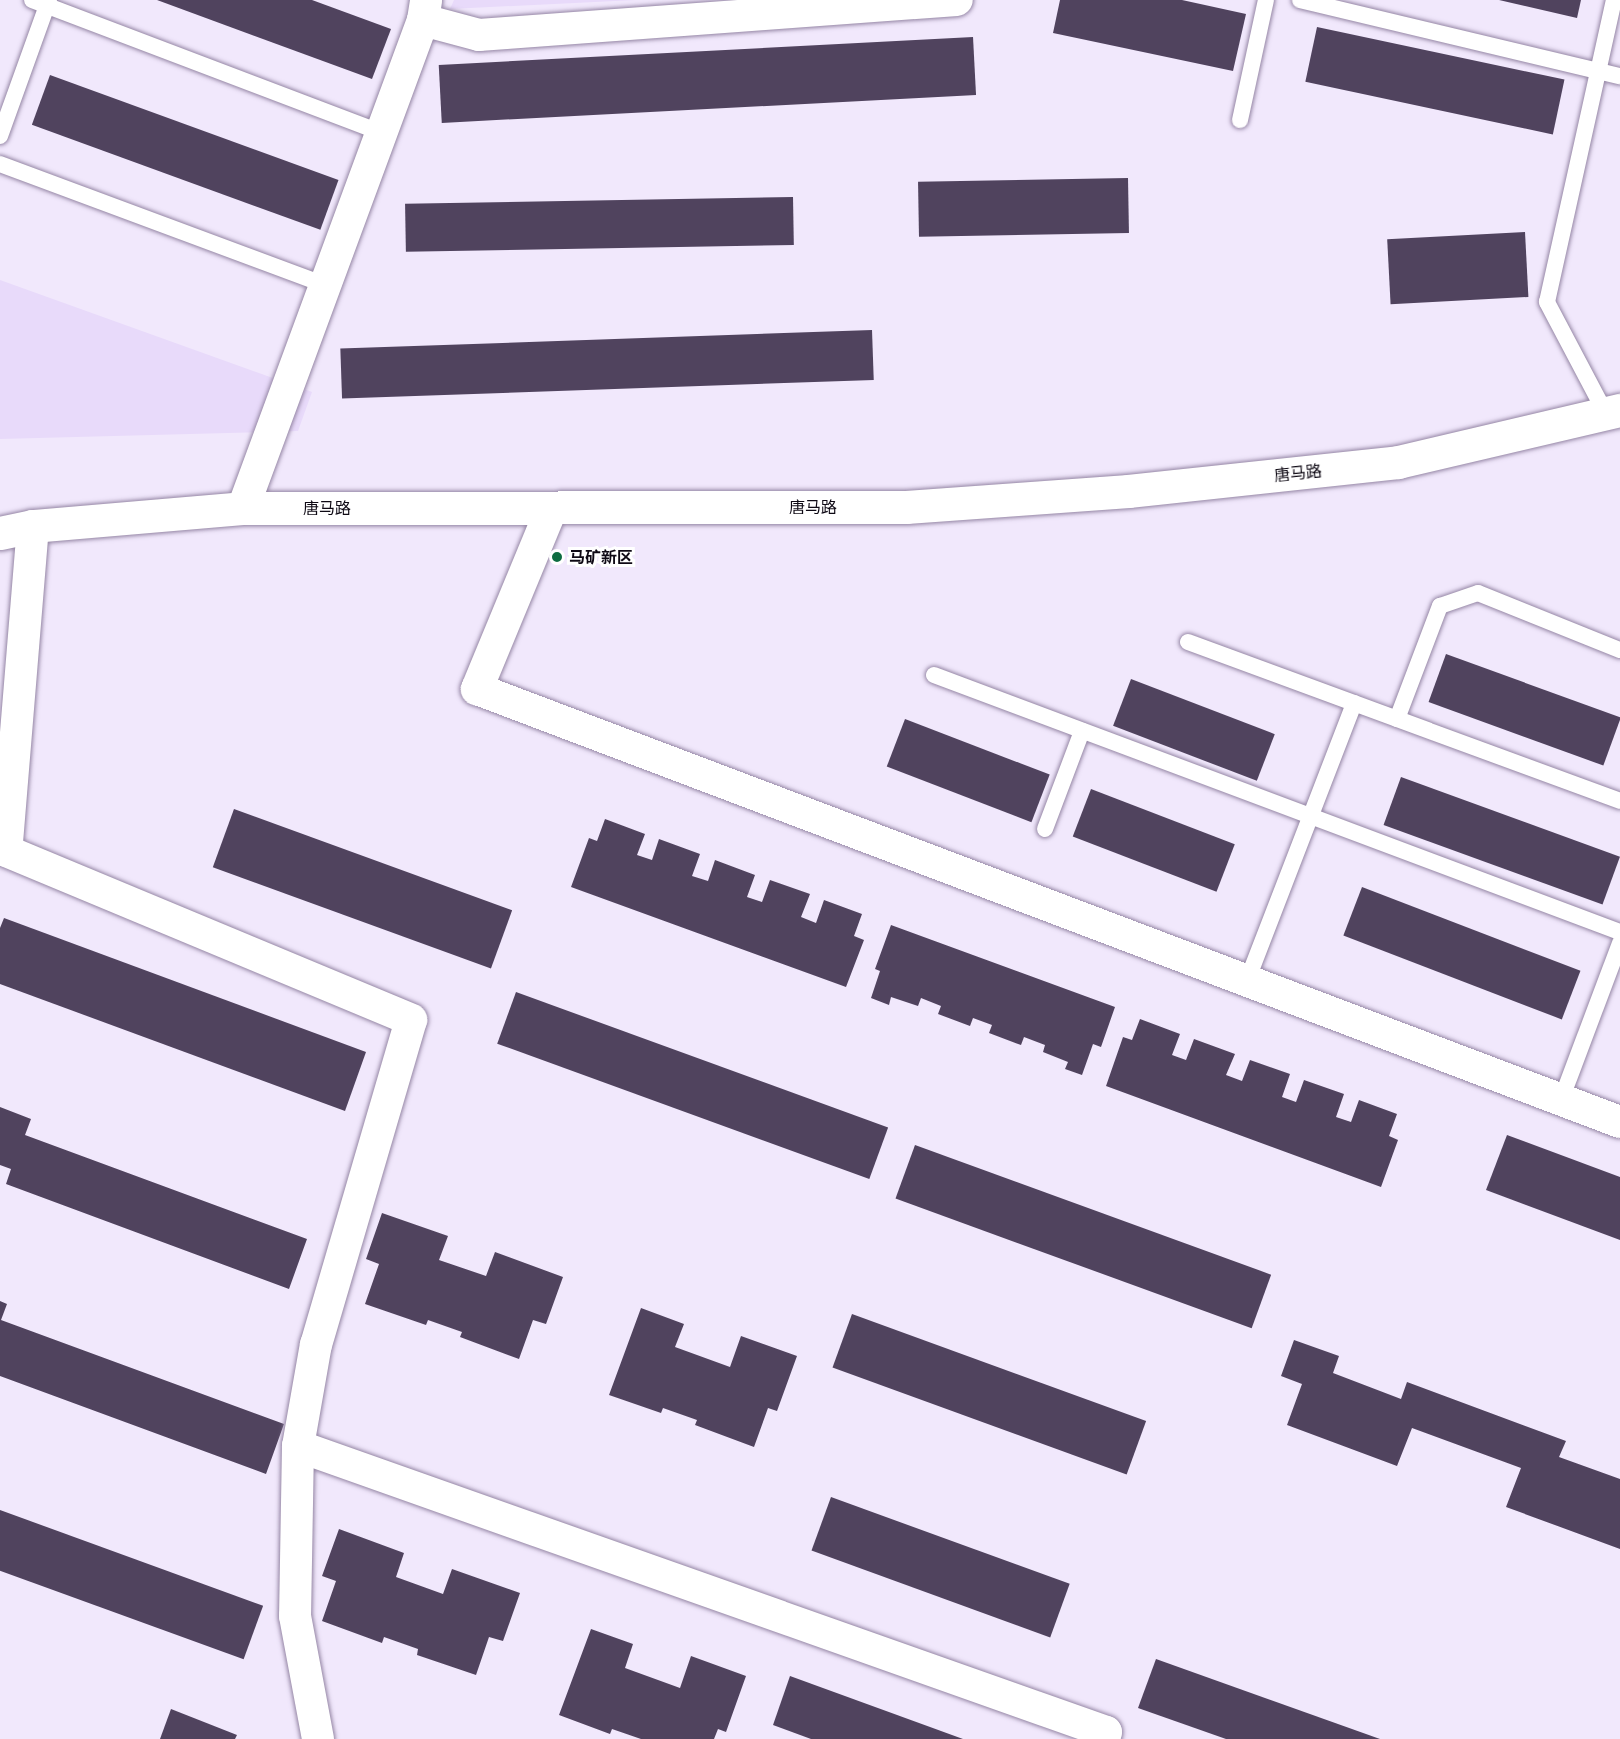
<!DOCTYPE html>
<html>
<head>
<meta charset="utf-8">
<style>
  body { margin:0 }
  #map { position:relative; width:1620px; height:1739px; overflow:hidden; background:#f1e8fc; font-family:"Noto Sans","Noto Sans SC",sans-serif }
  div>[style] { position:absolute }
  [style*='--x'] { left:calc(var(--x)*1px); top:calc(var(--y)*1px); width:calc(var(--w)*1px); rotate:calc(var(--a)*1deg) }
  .built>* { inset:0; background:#e8dafa }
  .building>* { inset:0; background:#50435e; transform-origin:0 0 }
  .roads { filter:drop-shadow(0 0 2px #9586a5) drop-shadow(0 0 2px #9586a5) }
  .service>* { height:16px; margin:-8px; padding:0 8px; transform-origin:8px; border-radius:8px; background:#fff }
  .minor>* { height:32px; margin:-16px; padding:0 16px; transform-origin:16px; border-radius:16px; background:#fff }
  .secondary>* { height:33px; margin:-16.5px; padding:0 16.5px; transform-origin:16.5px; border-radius:16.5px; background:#fff }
  .dots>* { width:16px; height:16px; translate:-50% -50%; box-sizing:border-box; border:3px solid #fff; border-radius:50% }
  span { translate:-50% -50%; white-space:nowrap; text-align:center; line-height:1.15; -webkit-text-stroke:6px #fff; paint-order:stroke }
  .street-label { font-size:16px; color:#0e0914 }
  .poi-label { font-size:16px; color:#0e0914; font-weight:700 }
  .left { translate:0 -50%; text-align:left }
</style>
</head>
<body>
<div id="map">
  <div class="built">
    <i style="clip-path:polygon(454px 0,636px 0,450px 9px)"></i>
    <i style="clip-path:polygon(0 280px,312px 392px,298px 431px,0 439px)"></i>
  </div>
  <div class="building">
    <i style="clip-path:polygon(157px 0,312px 0,391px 29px,372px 79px)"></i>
    <i style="clip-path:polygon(1060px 0,1182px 0,1246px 14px,1233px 71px,1053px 33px)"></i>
    <i style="clip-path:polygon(1499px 0,1581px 0,1577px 18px)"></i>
    <i style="left:1317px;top:27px;width:253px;height:56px;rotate:12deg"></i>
    <i style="left:973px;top:37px;width:58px;height:535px;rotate:87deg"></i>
    <i style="left:50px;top:75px;width:307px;height:53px;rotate:20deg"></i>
    <i style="left:1128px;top:178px;width:55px;height:210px;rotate:89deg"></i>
    <i style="left:793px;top:197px;width:48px;height:388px;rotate:89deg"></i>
    <i style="left:1525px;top:232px;width:65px;height:138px;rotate:87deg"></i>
    <i style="left:872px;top:330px;width:50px;height:532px;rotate:88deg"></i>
    <i style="left:1446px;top:654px;width:186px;height:51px;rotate:20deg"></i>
    <i style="left:1131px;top:679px;width:154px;height:50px;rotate:21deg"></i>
    <i style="left:905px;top:719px;width:155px;height:51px;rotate:21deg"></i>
    <i style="left:1401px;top:777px;width:233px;height:51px;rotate:20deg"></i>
    <i style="left:1091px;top:789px;width:154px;height:51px;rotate:21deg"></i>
    <i style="left:234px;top:809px;width:296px;height:62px;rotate:20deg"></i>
    <i style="clip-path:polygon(605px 819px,645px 834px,637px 855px,652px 860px,659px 839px,700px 854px,692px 876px,708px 881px,715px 860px,755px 875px,747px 897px,762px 902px,770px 880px,810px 894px,801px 917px,816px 923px,824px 900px,862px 914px,854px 936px,864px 940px,846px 987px,571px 887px,589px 838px,597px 841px)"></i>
    <i style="left:1362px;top:887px;width:234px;height:52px;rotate:21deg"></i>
    <i style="clip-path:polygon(4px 918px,366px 1052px,345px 1111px,0 984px,0 928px)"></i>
    <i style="clip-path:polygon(891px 925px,1115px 1007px,1101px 1047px,1093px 1044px,1082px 1075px,1065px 1069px,1068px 1062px,1043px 1052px,1045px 1045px,1024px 1037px,1021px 1045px,989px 1033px,992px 1025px,973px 1018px,970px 1026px,938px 1014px,941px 1006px,921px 998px,918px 1006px,891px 997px,889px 1005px,871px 998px,880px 971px,875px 969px)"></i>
    <i style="left:516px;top:992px;width:396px;height:55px;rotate:20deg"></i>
    <i style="clip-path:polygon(1140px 1019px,1180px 1034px,1172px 1055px,1186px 1060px,1194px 1039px,1235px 1054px,1226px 1075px,1242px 1081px,1250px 1060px,1290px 1074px,1282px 1097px,1296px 1102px,1304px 1080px,1344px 1094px,1336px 1117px,1351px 1122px,1359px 1100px,1397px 1114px,1389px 1136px,1398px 1140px,1381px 1187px,1106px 1086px,1123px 1037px,1132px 1040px)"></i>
    <i style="clip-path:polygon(0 1107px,31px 1119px,25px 1135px,307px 1239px,289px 1289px,6px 1184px,11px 1169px,0 1165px)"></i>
    <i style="clip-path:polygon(1507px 1135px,1620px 1177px,1620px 1240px,1486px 1190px)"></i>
    <i style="left:915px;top:1145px;width:379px;height:57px;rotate:20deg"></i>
    <i style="clip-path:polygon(382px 1213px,448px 1236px,439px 1260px,486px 1276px,495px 1252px,563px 1277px,546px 1324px,533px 1320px,519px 1359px,460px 1337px,462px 1332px,428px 1320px,426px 1325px,365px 1304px,379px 1264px,366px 1259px)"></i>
    <i style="clip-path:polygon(0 1301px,7px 1304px,1px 1320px,284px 1424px,266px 1474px,0 1376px)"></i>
    <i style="clip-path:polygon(641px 1308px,684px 1324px,675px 1347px,730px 1367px,741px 1336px,797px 1356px,777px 1411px,768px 1408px,754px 1447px,695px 1425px,697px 1420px,663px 1408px,661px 1413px,609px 1395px)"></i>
    <i style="left:852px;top:1314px;width:313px;height:57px;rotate:20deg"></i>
    <i style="clip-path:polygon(1294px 1340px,1339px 1356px,1333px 1373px,1401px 1399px,1407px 1382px,1566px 1441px,1559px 1457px,1620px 1479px,1620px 1549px,1506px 1507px,1521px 1468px,1412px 1428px,1397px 1466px,1287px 1425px,1302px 1384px,1281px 1376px)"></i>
    <i style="left:831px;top:1497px;width:254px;height:57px;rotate:20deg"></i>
    <i style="left:0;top:1510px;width:280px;height:57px;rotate:20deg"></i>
    <i style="clip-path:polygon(339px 1529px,404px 1553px,396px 1577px,443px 1594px,452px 1569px,520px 1593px,503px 1641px,489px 1637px,476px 1675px,417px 1655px,418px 1649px,384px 1637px,382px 1643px,322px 1621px,336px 1581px,322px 1576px)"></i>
    <i style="clip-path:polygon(591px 1629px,633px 1644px,625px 1668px,680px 1688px,691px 1656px,746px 1676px,726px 1732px,718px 1729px,714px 1739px,641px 1739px,612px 1729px,610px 1734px,559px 1715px)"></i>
    <i style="clip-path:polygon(1156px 1659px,1380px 1739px,1226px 1739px,1138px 1708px)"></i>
    <i style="clip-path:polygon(790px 1676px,963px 1739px,811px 1739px,773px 1725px)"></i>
    <i style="clip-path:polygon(171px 1709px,237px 1735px,235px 1739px,160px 1739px)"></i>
  </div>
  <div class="roads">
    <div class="service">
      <i style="--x:32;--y:0;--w:374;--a:20.8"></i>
      <i style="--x:1300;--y:0;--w:329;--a:13.4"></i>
      <i style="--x:1240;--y:120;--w:123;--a:-77.8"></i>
      <i style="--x:0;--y:136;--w:145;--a:-70.2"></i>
      <i style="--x:0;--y:164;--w:347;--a:20.4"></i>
      <i style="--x:1606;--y:414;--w:127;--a:-117.8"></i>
      <i style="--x:1547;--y:302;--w:309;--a:-77.5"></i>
      <i style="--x:1188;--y:642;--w:460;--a:20.2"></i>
      <i style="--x:934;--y:675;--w:733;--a:20.54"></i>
      <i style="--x:1397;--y:719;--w:121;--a:-69.2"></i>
      <i style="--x:1440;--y:606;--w:40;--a:-18.9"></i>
      <i style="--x:1478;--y:593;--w:153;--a:21.9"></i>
      <i style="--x:1045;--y:829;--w:105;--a:-69.3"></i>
      <i style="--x:1247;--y:981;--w:298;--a:-68.9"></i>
      <i style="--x:1561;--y:1100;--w:168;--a:-69.4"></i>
    </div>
    <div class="minor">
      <i style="--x:423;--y:20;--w:58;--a:15"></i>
      <i style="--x:479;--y:35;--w:479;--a:-4.2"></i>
      <i style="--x:243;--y:508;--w:520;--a:-69.75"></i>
      <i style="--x:423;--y:20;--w:20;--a:-81"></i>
      <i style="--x:551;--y:510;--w:194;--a:112.5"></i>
      <i style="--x:477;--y:689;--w:1222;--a:20.75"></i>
      <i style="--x:33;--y:526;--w:326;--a:94.7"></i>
      <i style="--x:6;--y:851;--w:439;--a:22.6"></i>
      <i style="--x:411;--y:1020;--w:338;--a:106.3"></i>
      <i style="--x:316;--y:1344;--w:104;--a:100"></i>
      <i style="--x:298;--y:1446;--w:170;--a:91"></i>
      <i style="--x:295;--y:1616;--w:125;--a:79.4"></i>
      <i style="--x:298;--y:1446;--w:857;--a:19.49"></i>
      <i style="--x:1106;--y:1732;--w:7;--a:106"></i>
    </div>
    <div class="secondary">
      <i style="--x:0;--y:533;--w:34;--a:-12"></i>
      <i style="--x:33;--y:526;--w:211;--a:-4.9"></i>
      <i style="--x:243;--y:508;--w:663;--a:-0.09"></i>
      <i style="--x:906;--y:507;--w:223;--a:-4.1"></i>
      <i style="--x:1128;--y:491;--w:272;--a:-6.1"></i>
      <i style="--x:1398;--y:462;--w:228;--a:-13.2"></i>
    </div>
  </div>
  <div class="dots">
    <i style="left:557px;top:557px;background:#0d6c41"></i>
  </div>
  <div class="street-label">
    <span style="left:1298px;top:473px;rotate:-6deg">唐马路</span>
    <span style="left:813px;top:507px">唐马路</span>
    <span style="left:327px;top:508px">唐马路</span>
  </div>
  <div class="poi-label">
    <span class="left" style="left:569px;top:557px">马矿新区</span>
  </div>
</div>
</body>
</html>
